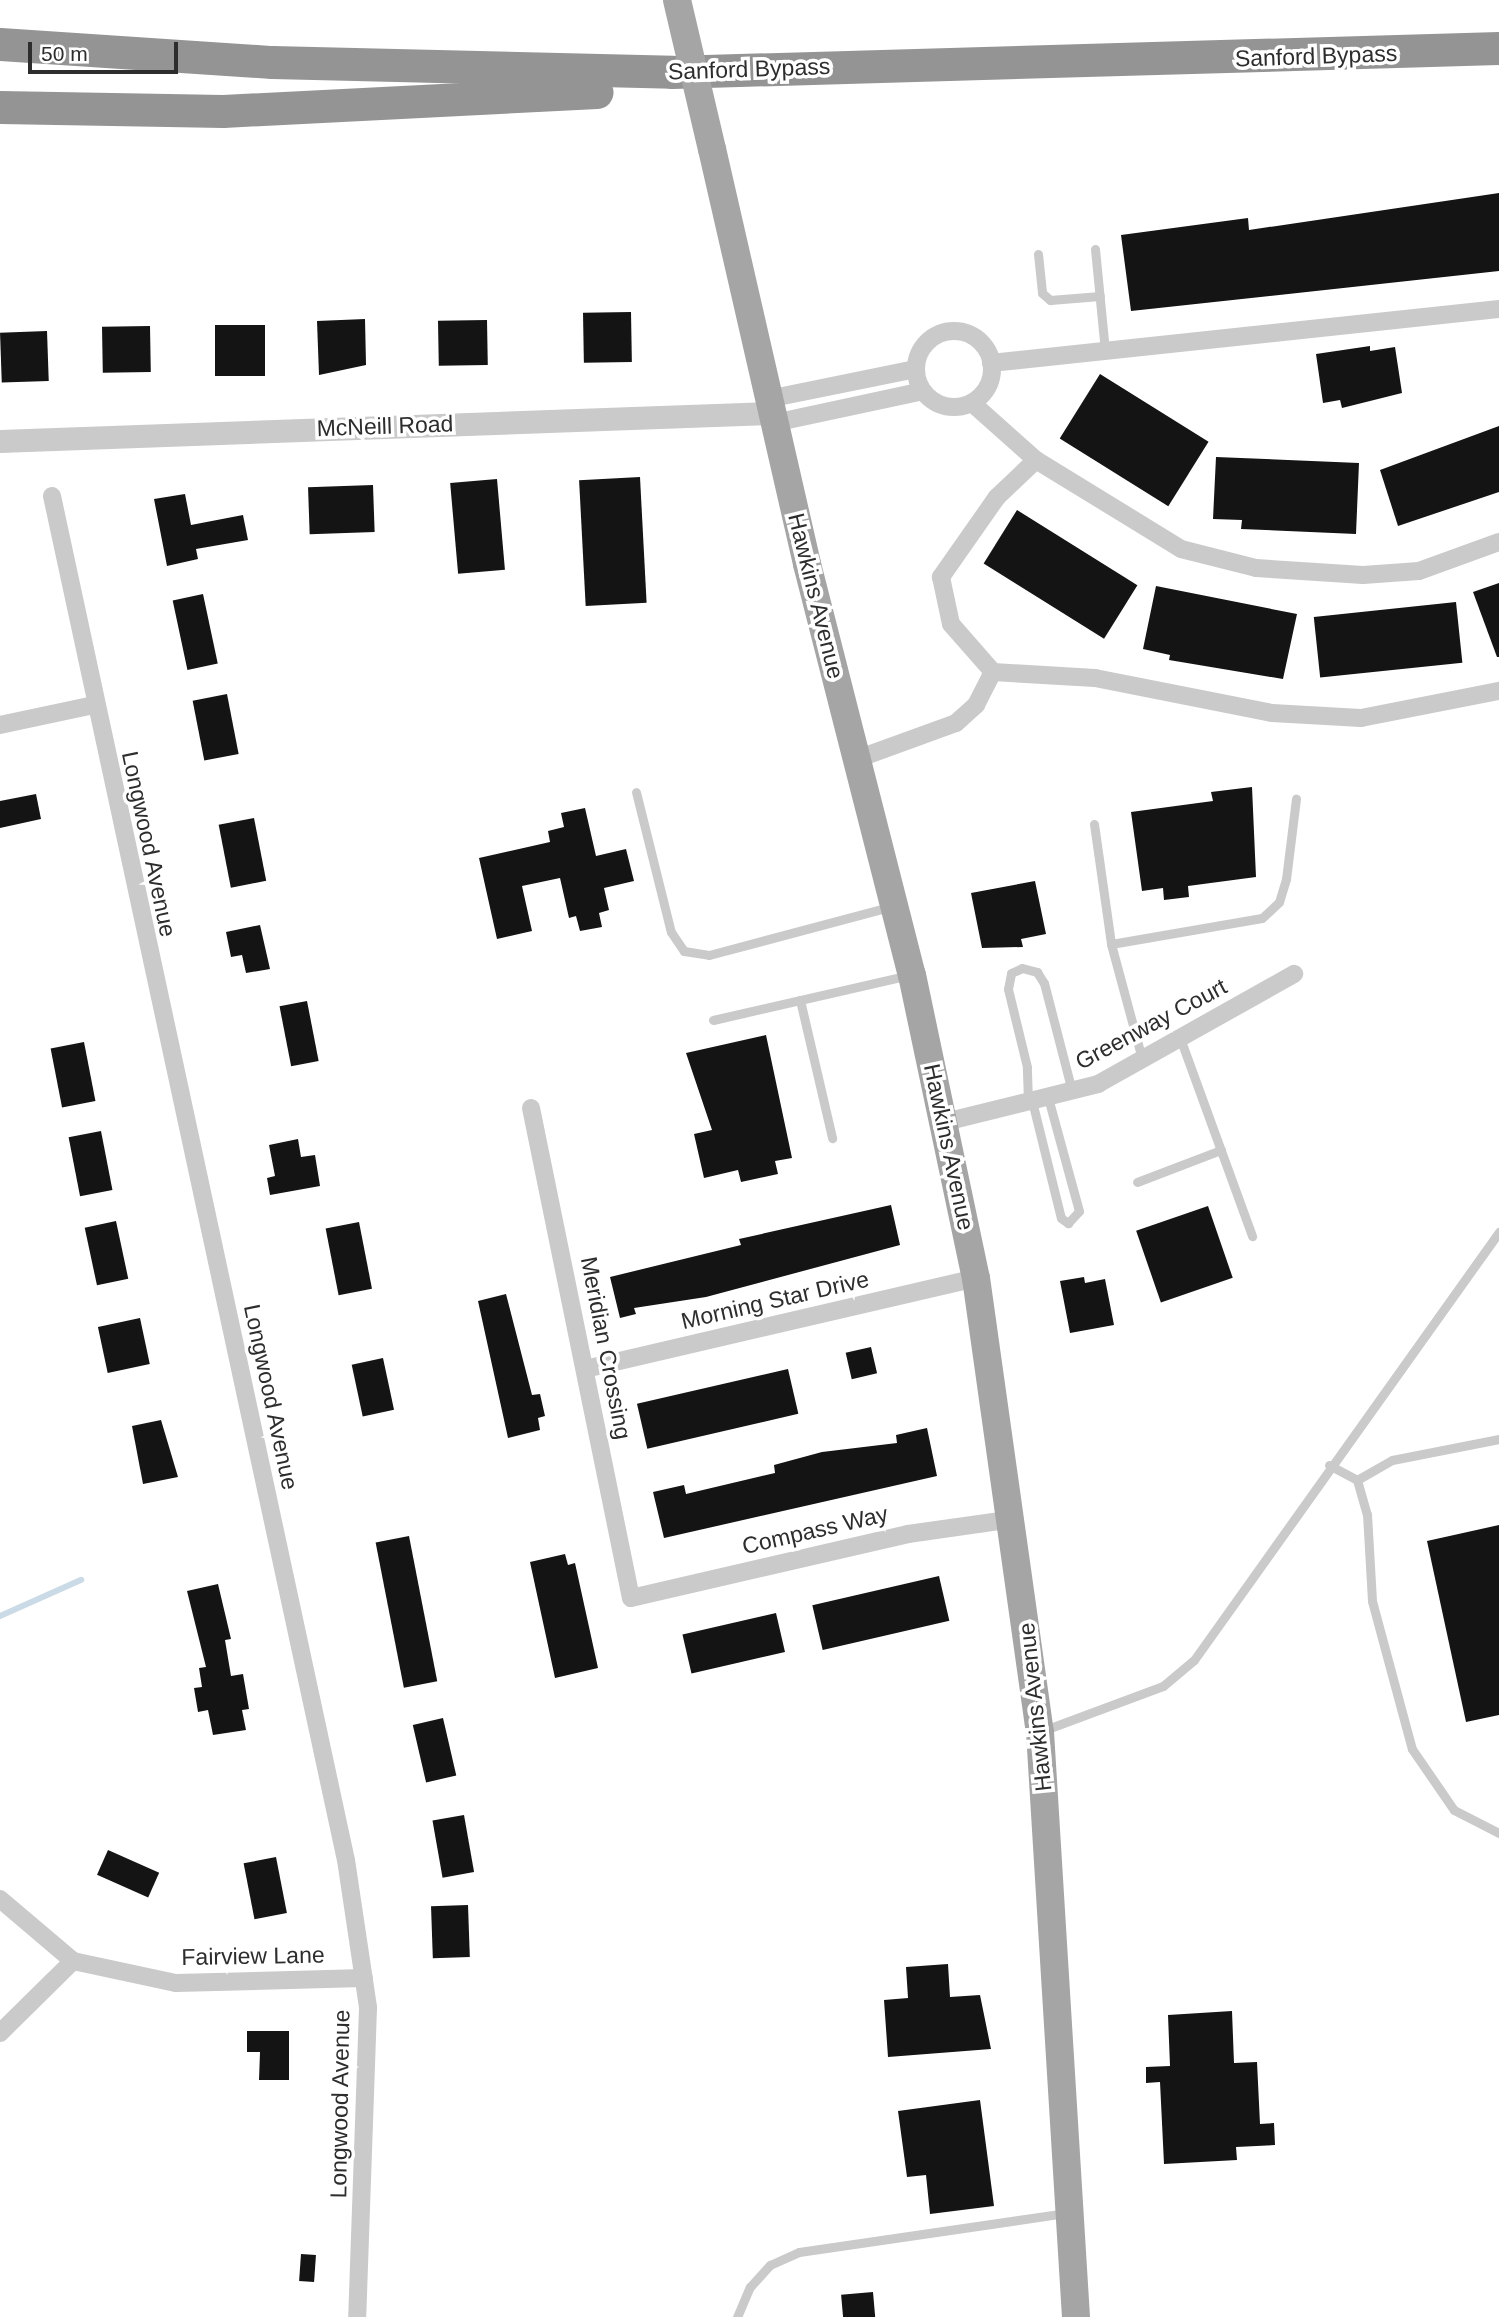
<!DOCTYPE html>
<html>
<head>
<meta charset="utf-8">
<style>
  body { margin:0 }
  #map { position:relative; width:1499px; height:2317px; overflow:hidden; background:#fff; font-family:Arial,sans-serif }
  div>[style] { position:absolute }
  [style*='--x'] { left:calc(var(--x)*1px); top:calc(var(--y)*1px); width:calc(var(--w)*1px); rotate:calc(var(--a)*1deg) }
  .stream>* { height:6px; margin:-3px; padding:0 3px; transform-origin:3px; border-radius:3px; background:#cadae6 }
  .building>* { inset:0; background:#141414; transform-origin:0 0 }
  .service>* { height:9px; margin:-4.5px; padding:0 4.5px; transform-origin:4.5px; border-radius:4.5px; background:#cacaca }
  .minor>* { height:18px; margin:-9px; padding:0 9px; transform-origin:9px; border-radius:9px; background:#cacaca }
  .minor>.ring { margin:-9px; padding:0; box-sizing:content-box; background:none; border:18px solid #cacaca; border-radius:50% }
  .tertiary>* { height:23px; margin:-11.5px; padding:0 11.5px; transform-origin:11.5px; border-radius:11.5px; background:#cacaca }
  .primary>* { height:28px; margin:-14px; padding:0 14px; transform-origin:14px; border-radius:14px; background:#a5a5a5 }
  .motorway>* { height:33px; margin:-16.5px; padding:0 16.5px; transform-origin:16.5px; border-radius:16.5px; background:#949494 }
  .primary-bridge>* { height:28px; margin:-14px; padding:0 14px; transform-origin:14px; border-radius:14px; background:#a5a5a5 }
  span { translate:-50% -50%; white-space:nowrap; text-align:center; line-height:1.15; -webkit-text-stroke:7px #fff; paint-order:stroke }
  .street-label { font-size:23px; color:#2d2d2d }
  .scale { position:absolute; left:28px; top:42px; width:150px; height:32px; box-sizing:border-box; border:4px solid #2d2d2d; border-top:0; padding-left:9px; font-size:21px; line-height:24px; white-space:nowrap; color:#2d2d2d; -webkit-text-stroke:5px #fff; paint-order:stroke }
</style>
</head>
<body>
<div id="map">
  <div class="stream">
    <i style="--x:0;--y:1616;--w:89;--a:-24"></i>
  </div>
  <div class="building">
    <i style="clip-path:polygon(1499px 193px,1499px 271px,1131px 311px,1121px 235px,1248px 218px,1249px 230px)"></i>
    <i style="left:631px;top:312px;width:50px;height:48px;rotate:89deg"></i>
    <i style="clip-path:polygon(365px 319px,366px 365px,319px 375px,317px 321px)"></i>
    <i style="left:487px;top:320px;width:45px;height:49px;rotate:89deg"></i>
    <i style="left:215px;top:325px;width:50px;height:51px"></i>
    <i style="left:150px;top:326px;width:46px;height:48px;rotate:89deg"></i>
    <i style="left:47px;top:331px;width:50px;height:47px;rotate:88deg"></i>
    <i style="clip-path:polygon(1370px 346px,1370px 351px,1395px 347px,1402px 393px,1342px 408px,1340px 400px,1323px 403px,1316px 354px)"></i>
    <i style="left:1100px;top:374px;width:128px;height:76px;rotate:32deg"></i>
    <i style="clip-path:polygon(1499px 426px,1499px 492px,1398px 526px,1380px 470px)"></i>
    <i style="clip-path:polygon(1216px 457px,1359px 463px,1356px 534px,1241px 529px,1242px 520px,1213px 519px)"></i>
    <i style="left:640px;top:477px;width:126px;height:61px;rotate:87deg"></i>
    <i style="left:497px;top:479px;width:91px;height:47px;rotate:85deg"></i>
    <i style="left:373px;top:485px;width:47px;height:65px;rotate:88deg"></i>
    <i style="clip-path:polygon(185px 494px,191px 525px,243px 515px,248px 540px,196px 549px,198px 559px,167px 566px,154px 499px)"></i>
    <i style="left:1017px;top:510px;width:142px;height:63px;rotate:32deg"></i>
    <i style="clip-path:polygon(1499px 583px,1499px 657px,1497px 657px,1473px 592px)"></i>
    <i style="clip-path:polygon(1156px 586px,1297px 614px,1283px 679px,1169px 660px,1170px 655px,1143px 649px)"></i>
    <i style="left:203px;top:594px;width:71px;height:31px;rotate:78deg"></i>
    <i style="left:1456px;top:602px;width:61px;height:143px;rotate:84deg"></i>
    <i style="left:227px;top:694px;width:61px;height:35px;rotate:79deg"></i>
    <i style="clip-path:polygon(1252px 787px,1256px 877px,1188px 886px,1189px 897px,1164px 900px,1163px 888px,1142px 891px,1131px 812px,1213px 801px,1211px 792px)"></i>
    <i style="clip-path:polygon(36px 794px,41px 819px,0 828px,0 801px)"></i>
    <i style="clip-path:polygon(585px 808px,596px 856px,626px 849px,634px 881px,604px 888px,609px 910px,599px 913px,602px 927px,580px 931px,576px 916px,569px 918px,560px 878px,522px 886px,532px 931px,497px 939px,479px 858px,550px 842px,548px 831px,564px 827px,561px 813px)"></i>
    <i style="left:254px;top:818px;width:64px;height:36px;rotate:79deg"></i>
    <i style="clip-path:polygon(1035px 881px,1046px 934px,1021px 939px,1023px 947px,982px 948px,971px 893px)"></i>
    <i style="clip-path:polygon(260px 925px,270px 969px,246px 973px,242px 955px,231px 957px,226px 932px)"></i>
    <i style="left:307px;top:1001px;width:61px;height:28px;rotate:79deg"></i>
    <i style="clip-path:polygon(766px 1035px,792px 1158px,775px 1161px,778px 1174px,741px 1182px,738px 1170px,704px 1178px,694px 1134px,712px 1130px,686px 1053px)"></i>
    <i style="left:84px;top:1042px;width:60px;height:34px;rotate:79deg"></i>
    <i style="left:101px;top:1131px;width:60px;height:33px;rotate:79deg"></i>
    <i style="clip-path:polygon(298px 1139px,301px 1157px,315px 1155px,320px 1186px,270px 1195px,267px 1178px,275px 1176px,269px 1145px)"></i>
    <i style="clip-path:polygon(891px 1205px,900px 1245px,706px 1297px,634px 1308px,636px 1314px,620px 1318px,610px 1277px,741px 1245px,739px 1239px)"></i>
    <i style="left:1208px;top:1206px;width:76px;height:76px;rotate:71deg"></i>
    <i style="left:116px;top:1221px;width:59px;height:32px;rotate:78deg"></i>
    <i style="left:359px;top:1222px;width:68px;height:34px;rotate:79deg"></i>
    <i style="clip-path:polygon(1084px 1277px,1085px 1283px,1105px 1279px,1114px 1325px,1070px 1333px,1060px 1281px)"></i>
    <i style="clip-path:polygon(506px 1294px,532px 1395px,540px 1394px,545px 1416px,538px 1418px,540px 1430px,508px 1438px,478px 1301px)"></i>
    <i style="left:140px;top:1318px;width:47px;height:43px;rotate:78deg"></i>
    <i style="left:871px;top:1347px;width:27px;height:26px;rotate:77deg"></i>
    <i style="left:383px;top:1358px;width:53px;height:32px;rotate:78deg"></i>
    <i style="left:788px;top:1369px;width:46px;height:155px;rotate:77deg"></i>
    <i style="clip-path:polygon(161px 1420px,178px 1477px,143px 1484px,132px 1426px)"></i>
    <i style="clip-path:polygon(927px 1428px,937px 1476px,664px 1538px,653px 1492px,684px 1485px,686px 1494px,775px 1473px,774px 1465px,822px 1452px,897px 1443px,896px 1435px)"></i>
    <i style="clip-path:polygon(1499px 1525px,1499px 1715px,1466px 1722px,1427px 1541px)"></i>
    <i style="left:409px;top:1536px;width:148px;height:34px;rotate:79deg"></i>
    <i style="clip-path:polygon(565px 1554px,568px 1565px,575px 1563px,598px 1668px,555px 1678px,530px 1562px)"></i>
    <i style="left:939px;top:1576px;width:46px;height:130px;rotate:77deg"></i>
    <i style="clip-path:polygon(218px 1584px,231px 1639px,225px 1640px,231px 1676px,243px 1674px,249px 1709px,242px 1710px,246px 1730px,213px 1735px,208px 1710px,198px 1712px,194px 1688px,202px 1687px,199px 1668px,206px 1667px,187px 1591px)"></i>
    <i style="left:776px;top:1613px;width:40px;height:96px;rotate:77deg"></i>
    <i style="left:443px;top:1718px;width:59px;height:31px;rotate:77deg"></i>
    <i style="left:464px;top:1815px;width:58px;height:32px;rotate:80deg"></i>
    <i style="left:108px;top:1850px;width:56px;height:27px;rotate:24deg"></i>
    <i style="left:276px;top:1857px;width:57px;height:33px;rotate:79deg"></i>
    <i style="left:468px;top:1905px;width:52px;height:37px;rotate:88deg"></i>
    <i style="clip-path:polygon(948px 1964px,950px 1997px,980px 1995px,991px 2049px,888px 2057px,884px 2000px,908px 1998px,906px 1967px)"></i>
    <i style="clip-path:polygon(1232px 2011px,1234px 2063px,1257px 2062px,1260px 2124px,1274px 2123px,1275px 2145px,1236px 2147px,1237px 2160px,1164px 2164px,1160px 2082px,1146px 2083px,1146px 2067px,1170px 2066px,1168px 2015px)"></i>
    <i style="clip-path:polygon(247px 2031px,289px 2031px,289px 2080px,259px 2080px,260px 2052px,247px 2052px)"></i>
    <i style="clip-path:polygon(980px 2100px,994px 2206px,930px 2214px,926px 2175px,907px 2177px,898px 2111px)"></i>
    <i style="left:301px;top:2254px;width:15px;height:27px;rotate:4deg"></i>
    <i style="left:873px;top:2292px;width:25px;height:32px;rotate:85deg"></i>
  </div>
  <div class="service">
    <i style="--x:1095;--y:249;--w:102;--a:84.4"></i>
    <i style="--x:1038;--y:254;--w:39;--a:84"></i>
    <i style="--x:1042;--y:293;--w:11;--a:41"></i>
    <i style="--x:1050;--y:300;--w:50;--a:-4.6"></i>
    <i style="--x:636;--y:792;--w:144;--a:76"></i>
    <i style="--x:671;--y:932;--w:23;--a:56"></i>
    <i style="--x:684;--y:951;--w:25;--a:9"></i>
    <i style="--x:709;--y:955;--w:187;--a:-14.9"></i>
    <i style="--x:1094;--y:824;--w:121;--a:81.9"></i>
    <i style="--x:1111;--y:944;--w:119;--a:74.9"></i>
    <i style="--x:1111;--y:944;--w:153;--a:-9.8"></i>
    <i style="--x:1262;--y:918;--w:23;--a:-43"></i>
    <i style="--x:1279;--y:902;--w:24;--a:-73"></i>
    <i style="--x:1286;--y:879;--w:81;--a:-82.9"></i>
    <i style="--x:800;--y:1000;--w:142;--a:76.9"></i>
    <i style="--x:713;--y:1020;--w:201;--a:-12.9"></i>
    <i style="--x:1180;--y:1038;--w:211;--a:70"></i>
    <i style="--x:1028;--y:1101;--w:34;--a:-92"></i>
    <i style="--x:1027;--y:1067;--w:80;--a:-103.7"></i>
    <i style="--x:1008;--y:989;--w:16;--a:-79"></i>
    <i style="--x:1011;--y:973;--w:12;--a:-24"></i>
    <i style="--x:1022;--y:968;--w:16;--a:15"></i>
    <i style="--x:1037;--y:972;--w:13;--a:58"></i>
    <i style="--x:1044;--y:983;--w:112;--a:75.5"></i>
    <i style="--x:1033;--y:1105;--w:116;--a:76.1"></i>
    <i style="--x:1061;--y:1218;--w:9;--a:36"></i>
    <i style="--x:1068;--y:1223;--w:16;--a:-47"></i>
    <i style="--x:1079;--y:1211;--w:114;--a:-105.3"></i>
    <i style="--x:1137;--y:1182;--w:90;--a:-20.9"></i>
    <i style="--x:1329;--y:1465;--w:32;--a:28"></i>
    <i style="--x:1357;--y:1480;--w:40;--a:-29.7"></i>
    <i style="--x:1392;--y:1460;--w:109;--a:-11.1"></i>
    <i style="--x:1357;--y:1480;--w:35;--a:74"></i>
    <i style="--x:1367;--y:1514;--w:87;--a:86.7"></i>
    <i style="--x:1372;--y:1601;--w:153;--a:74.9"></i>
    <i style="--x:1412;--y:1749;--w:74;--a:55.5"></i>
    <i style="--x:1454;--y:1810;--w:51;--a:27.1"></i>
    <i style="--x:1042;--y:1731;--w:129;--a:-20.4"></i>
    <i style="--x:1163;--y:1686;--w:40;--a:-40"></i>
    <i style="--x:1194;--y:1660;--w:526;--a:-54.53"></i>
    <i style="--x:737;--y:2317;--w:33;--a:-67"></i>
    <i style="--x:750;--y:2287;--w:30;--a:-48"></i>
    <i style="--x:770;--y:2265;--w:32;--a:-24"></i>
    <i style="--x:799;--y:2252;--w:269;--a:-8.3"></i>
  </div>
  <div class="minor">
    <i class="ring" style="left:916px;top:331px;width:58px;height:58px"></i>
    <i style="--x:991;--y:363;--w:511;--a:-6.07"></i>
    <i style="--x:768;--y:399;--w:150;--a:-11.5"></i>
    <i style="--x:972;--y:403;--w:86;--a:41.7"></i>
    <i style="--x:1036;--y:460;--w:170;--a:31.5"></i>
    <i style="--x:1181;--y:549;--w:77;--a:14.2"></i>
    <i style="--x:1256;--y:568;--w:107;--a:3.7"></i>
    <i style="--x:1363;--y:575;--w:56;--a:-4.1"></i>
    <i style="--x:1419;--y:571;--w:85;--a:-19.9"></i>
    <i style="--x:774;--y:423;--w:152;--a:-12.1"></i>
    <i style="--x:1036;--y:460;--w:54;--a:136.5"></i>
    <i style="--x:997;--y:497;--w:98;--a:125"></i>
    <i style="--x:941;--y:577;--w:48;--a:78"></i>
    <i style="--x:951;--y:624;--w:64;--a:48.8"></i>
    <i style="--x:993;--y:672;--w:102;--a:3.4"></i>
    <i style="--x:1095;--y:678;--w:180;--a:11.2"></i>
    <i style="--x:1272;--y:713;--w:89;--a:3.2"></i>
    <i style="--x:1361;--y:718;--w:141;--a:-11.1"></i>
    <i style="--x:52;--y:496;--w:1395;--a:77.84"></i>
    <i style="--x:346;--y:1860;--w:150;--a:81.5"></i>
    <i style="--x:368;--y:2008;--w:309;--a:92"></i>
    <i style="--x:0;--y:725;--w:96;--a:-12"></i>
    <i style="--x:857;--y:759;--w:105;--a:-20"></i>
    <i style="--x:956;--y:723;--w:27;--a:-42"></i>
    <i style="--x:976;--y:705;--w:37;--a:-63"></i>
    <i style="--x:531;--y:1108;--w:500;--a:78.47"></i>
    <i style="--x:631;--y:1598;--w:284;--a:-13"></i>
    <i style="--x:908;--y:1534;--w:106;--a:-8.1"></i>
    <i style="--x:945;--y:1122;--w:158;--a:-13.9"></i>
    <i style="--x:1098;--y:1084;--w:225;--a:-29.3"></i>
    <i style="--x:585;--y:1369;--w:401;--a:-13.1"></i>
    <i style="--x:0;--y:1899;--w:96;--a:40.3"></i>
    <i style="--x:73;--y:1961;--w:105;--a:12.1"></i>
    <i style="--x:176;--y:1983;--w:188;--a:-1.5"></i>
    <i style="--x:0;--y:2033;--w:103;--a:-44.6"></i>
  </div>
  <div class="tertiary">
    <i style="--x:0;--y:441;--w:772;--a:-2.08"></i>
  </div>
  <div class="primary">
    <i style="--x:712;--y:149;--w:426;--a:77.1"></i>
    <i style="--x:807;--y:564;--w:424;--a:75.7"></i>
    <i style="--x:912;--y:975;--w:310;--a:78.1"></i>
    <i style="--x:976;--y:1278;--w:458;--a:82"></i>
    <i style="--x:1040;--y:1732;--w:586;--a:86.48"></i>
  </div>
  <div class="motorway">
    <i style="--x:0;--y:44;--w:273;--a:3.8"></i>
    <i style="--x:272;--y:62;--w:400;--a:1.4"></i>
    <i style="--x:672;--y:72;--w:827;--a:-1.66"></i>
    <i style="--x:0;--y:107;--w:223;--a:1"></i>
    <i style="--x:223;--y:111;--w:374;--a:-2.9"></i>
  </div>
  <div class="primary-bridge">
    <i style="--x:677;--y:0;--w:153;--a:76.8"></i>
  </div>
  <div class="street-label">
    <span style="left:1316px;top:56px;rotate:-2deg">Sanford Bypass</span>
    <span style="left:749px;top:69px;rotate:-2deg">Sanford Bypass</span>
    <span style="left:385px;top:426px;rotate:-2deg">McNeill Road</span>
    <span style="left:816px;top:596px;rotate:76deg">Hawkins Avenue</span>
    <span style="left:149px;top:844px;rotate:78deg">Longwood Avenue</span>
    <span style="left:1151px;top:1024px;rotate:-28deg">Greenway Court</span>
    <span style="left:949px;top:1147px;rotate:78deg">Hawkins Avenue</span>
    <span style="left:775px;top:1300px;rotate:-13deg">Morning Star Drive</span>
    <span style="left:606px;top:1348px;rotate:79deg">Meridian Crossing</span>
    <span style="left:271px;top:1397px;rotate:78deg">Longwood Avenue</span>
    <span style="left:815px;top:1530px;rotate:-13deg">Compass Way</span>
    <span style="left:1035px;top:1707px;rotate:-96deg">Hawkins Avenue</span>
    <span style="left:253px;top:1956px;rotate:-1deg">Fairview Lane</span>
    <span style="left:340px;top:2104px;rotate:-89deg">Longwood Avenue</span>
  </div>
  <div class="scale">50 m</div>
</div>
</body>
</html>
